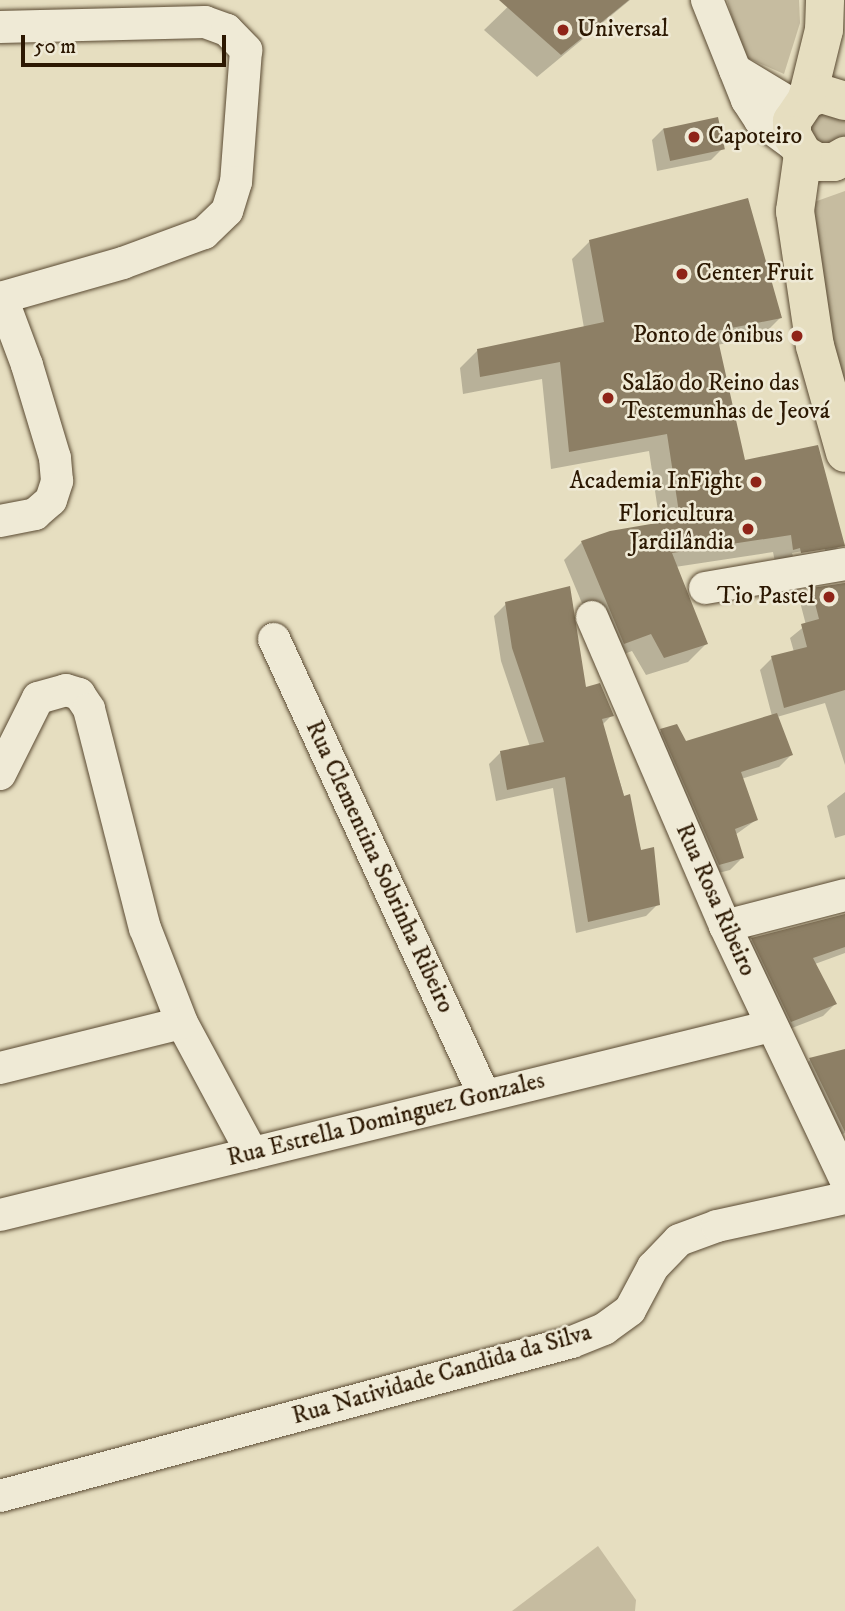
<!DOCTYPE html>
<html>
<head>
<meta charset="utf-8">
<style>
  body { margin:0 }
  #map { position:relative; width:845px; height:1611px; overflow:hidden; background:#e6dec0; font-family:"IM FELL DW Pica",serif }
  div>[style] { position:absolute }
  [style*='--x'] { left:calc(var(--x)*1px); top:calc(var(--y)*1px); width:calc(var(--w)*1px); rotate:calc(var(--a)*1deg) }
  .green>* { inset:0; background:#c6bca0 }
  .shadow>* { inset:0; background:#0003 }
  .building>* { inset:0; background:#8d7f65; transform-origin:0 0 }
  .roads { filter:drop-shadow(0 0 2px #5a4a32) drop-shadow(0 0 2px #5a4a32) }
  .street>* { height:32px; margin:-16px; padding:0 16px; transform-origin:16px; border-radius:16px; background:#efead6 }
  .primary>* { height:38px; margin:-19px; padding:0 19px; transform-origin:19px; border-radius:19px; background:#e6dec0 }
  .dots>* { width:19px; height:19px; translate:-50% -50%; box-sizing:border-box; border:4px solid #efead6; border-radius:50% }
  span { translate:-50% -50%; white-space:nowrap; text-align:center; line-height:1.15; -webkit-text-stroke:5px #efead6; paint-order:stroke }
  .poi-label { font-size:24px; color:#2c1802 }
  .left { translate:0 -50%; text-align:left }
  .right { translate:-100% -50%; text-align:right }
  .street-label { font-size:24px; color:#2c1802 }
  .scale { position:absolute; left:21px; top:35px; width:205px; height:32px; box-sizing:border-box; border:4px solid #2c1802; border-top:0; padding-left:9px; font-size:21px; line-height:24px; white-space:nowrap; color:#2c1802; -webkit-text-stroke:5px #efead6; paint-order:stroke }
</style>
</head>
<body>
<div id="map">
  <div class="green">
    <i style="clip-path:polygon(727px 0,799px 0,800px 23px,784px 74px,743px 56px)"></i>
    <i style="clip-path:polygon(814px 111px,845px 117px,845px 142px,822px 152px,805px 123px)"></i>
    <i style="clip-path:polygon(845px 191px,845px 412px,803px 206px)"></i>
    <i style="clip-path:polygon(598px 1546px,636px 1600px,635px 1611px,512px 1611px)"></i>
  </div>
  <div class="shadow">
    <i style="clip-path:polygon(515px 0,630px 0,537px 77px,484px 30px)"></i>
    <i style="clip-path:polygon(664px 128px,723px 148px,711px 160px,657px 171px,652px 140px)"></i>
    <i style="clip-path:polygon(evenodd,590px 241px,780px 318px,762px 336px,717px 345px,744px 462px,840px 545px,822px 563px,776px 567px,773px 552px,675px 567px,706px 644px,688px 662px,646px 675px,632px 651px,606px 661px,564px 560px,582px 542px,660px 524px,649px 451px,551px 469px,542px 379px,463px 394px,460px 368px,478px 350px,584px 328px,572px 259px,590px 241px,825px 547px,825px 551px,793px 556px,792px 553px,825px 547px)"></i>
    <i style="clip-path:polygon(845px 583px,845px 765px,825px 703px,777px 717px,791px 755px,779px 767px,741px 779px,756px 820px,735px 835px,742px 858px,730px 870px,707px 876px,649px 742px,661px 731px,685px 743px,772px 716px,760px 670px,772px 658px,794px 652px,790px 638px,806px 625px,800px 602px,812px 590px)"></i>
    <i style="clip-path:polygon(506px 604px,612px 715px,602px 725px,658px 904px,646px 916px,576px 933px,553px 788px,496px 801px,489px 764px,501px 752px,530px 747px,501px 661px,494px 616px)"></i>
    <i style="clip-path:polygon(845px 792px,845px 835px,835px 838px,827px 806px)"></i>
    <i style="clip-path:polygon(845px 917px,845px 953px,815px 964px,835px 1004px,823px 1016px,779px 1033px,740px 952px,752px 940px)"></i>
    <i style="clip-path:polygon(845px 1051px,845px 1133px,832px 1138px,798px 1072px,810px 1060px)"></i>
  </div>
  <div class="building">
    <i style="clip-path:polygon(499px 0,629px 0,561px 55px)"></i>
    <i style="left:718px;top:117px;width:33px;height:56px;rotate:78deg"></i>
    <i style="clip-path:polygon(748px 198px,782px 318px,716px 331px,745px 460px,818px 445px,845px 546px,801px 553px,800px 548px,793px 550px,791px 535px,672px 553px,708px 644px,664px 658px,651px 634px,624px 644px,581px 541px,610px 531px,680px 519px,667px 434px,569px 452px,560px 362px,480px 377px,477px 349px,604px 322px,589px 240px)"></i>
    <i style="clip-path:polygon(845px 583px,845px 690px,784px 708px,771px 656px,807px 647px,801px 624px,819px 619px,811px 588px)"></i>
    <i style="clip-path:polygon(570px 586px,586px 687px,600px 683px,614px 716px,602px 719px,624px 796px,630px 794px,641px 850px,654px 847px,660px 905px,588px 922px,565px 777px,507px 790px,500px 751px,544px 742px,512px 648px,505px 602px)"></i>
    <i style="clip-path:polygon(777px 713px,793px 755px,741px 772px,758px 820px,735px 829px,744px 858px,719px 865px,660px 729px,677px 724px,686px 741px)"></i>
    <i style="clip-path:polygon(845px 914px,845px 947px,813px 958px,837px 1004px,791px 1022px,751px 938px)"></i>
    <i style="clip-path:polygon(845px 1049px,845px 1132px,809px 1058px)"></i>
  </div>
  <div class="roads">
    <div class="street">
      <i style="--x:707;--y:0;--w:108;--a:68.2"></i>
      <i style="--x:747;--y:100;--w:24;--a:57"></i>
      <i style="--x:760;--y:120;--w:47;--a:36.4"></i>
      <i style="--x:0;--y:27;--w:205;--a:-1.4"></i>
      <i style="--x:205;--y:22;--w:23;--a:20"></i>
      <i style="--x:227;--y:30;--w:28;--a:46"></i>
      <i style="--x:246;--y:50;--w:132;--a:94.3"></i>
      <i style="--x:236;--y:182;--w:30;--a:107"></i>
      <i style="--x:227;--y:211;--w:32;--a:136"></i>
      <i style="--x:204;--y:233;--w:86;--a:159.7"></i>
      <i style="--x:123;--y:263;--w:128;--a:164.1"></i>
      <i style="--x:735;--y:70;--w:74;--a:31.1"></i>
      <i style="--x:0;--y:521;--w:36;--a:-11"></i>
      <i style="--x:35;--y:514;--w:21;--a:-41"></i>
      <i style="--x:51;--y:500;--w:20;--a:-72"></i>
      <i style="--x:57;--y:481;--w:23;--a:-95"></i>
      <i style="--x:55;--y:458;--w:97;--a:-106.8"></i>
      <i style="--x:27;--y:365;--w:72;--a:-110.5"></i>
      <i style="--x:705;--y:588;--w:142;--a:-9.7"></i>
      <i style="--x:592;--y:617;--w:336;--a:66.7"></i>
      <i style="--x:725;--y:926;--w:280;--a:64.6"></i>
      <i style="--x:274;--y:639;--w:502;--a:65.27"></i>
      <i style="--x:0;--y:774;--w:85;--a:-63.4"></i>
      <i style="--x:38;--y:698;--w:29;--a:-16"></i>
      <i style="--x:66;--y:690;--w:14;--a:17"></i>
      <i style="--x:79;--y:694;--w:18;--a:56"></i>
      <i style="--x:89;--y:709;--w:226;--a:75.7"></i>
      <i style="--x:145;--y:928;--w:102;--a:68.7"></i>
      <i style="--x:182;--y:1023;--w:148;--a:61.7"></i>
      <i style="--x:725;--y:926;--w:124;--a:-14.5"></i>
      <i style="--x:0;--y:1068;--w:187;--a:-13.9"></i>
      <i style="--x:0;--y:1215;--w:794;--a:-13.77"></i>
      <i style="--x:0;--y:1496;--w:592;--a:-15.07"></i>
      <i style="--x:572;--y:1342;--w:35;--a:-22"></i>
      <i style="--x:604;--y:1329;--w:32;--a:-36"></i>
      <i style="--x:630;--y:1310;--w:49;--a:-61.9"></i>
      <i style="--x:653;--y:1267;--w:37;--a:-46"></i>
      <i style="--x:679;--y:1240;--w:40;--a:-20.2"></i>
      <i style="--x:717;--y:1226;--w:131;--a:-12.3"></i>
    </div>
    <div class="primary">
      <i style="--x:807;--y:99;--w:71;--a:-76.2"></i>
      <i style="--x:824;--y:30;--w:30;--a:-88"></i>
      <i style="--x:845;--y:101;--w:24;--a:-163"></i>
      <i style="--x:822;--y:94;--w:16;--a:162"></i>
      <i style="--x:807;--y:99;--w:27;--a:124"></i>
      <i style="--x:792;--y:121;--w:14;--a:90"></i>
      <i style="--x:792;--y:135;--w:22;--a:60"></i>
      <i style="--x:803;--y:154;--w:16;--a:30"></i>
      <i style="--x:817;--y:162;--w:17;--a:0"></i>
      <i style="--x:834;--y:162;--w:13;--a:-29"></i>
      <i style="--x:803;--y:154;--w:58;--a:98"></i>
      <i style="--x:795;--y:211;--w:136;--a:81.6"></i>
      <i style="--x:815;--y:346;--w:111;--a:74.3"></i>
    </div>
  </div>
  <div class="dots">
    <i style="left:563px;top:30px;background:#8f2418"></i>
    <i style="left:694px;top:137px;background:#8f2418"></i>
    <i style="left:682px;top:274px;background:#8f2418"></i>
    <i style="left:797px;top:336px;background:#8f2418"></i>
    <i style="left:608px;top:398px;background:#8f2418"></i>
    <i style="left:756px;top:482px;background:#8f2418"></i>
    <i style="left:748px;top:529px;background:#8f2418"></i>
    <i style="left:829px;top:597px;background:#8f2418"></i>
  </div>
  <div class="poi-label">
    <span class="left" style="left:577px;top:30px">Universal</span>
    <span class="left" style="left:708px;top:137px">Capoteiro</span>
    <span class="left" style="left:696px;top:274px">Center Fruit</span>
    <span class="right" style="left:783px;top:336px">Ponto de ônibus</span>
    <span class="left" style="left:622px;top:398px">Salão do Reino das<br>Testemunhas de Jeová</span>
    <span class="right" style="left:742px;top:482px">Academia InFight</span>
    <span class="right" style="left:734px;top:529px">Floricultura<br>Jardilândia</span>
    <span class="right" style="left:815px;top:597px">Tio Pastel</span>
  </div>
  <div class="street-label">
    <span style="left:379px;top:867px;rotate:65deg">Rua Clementina Sobrinha Ribeiro</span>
    <span style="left:715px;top:900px;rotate:66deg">Rua Rosa Ribeiro</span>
    <span style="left:386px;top:1120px;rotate:-14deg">Rua Estrella Dominguez Gonzales</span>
    <span style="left:442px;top:1375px;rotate:-16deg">Rua Natividade Candida da Silva</span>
  </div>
  <div class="scale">50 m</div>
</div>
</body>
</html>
